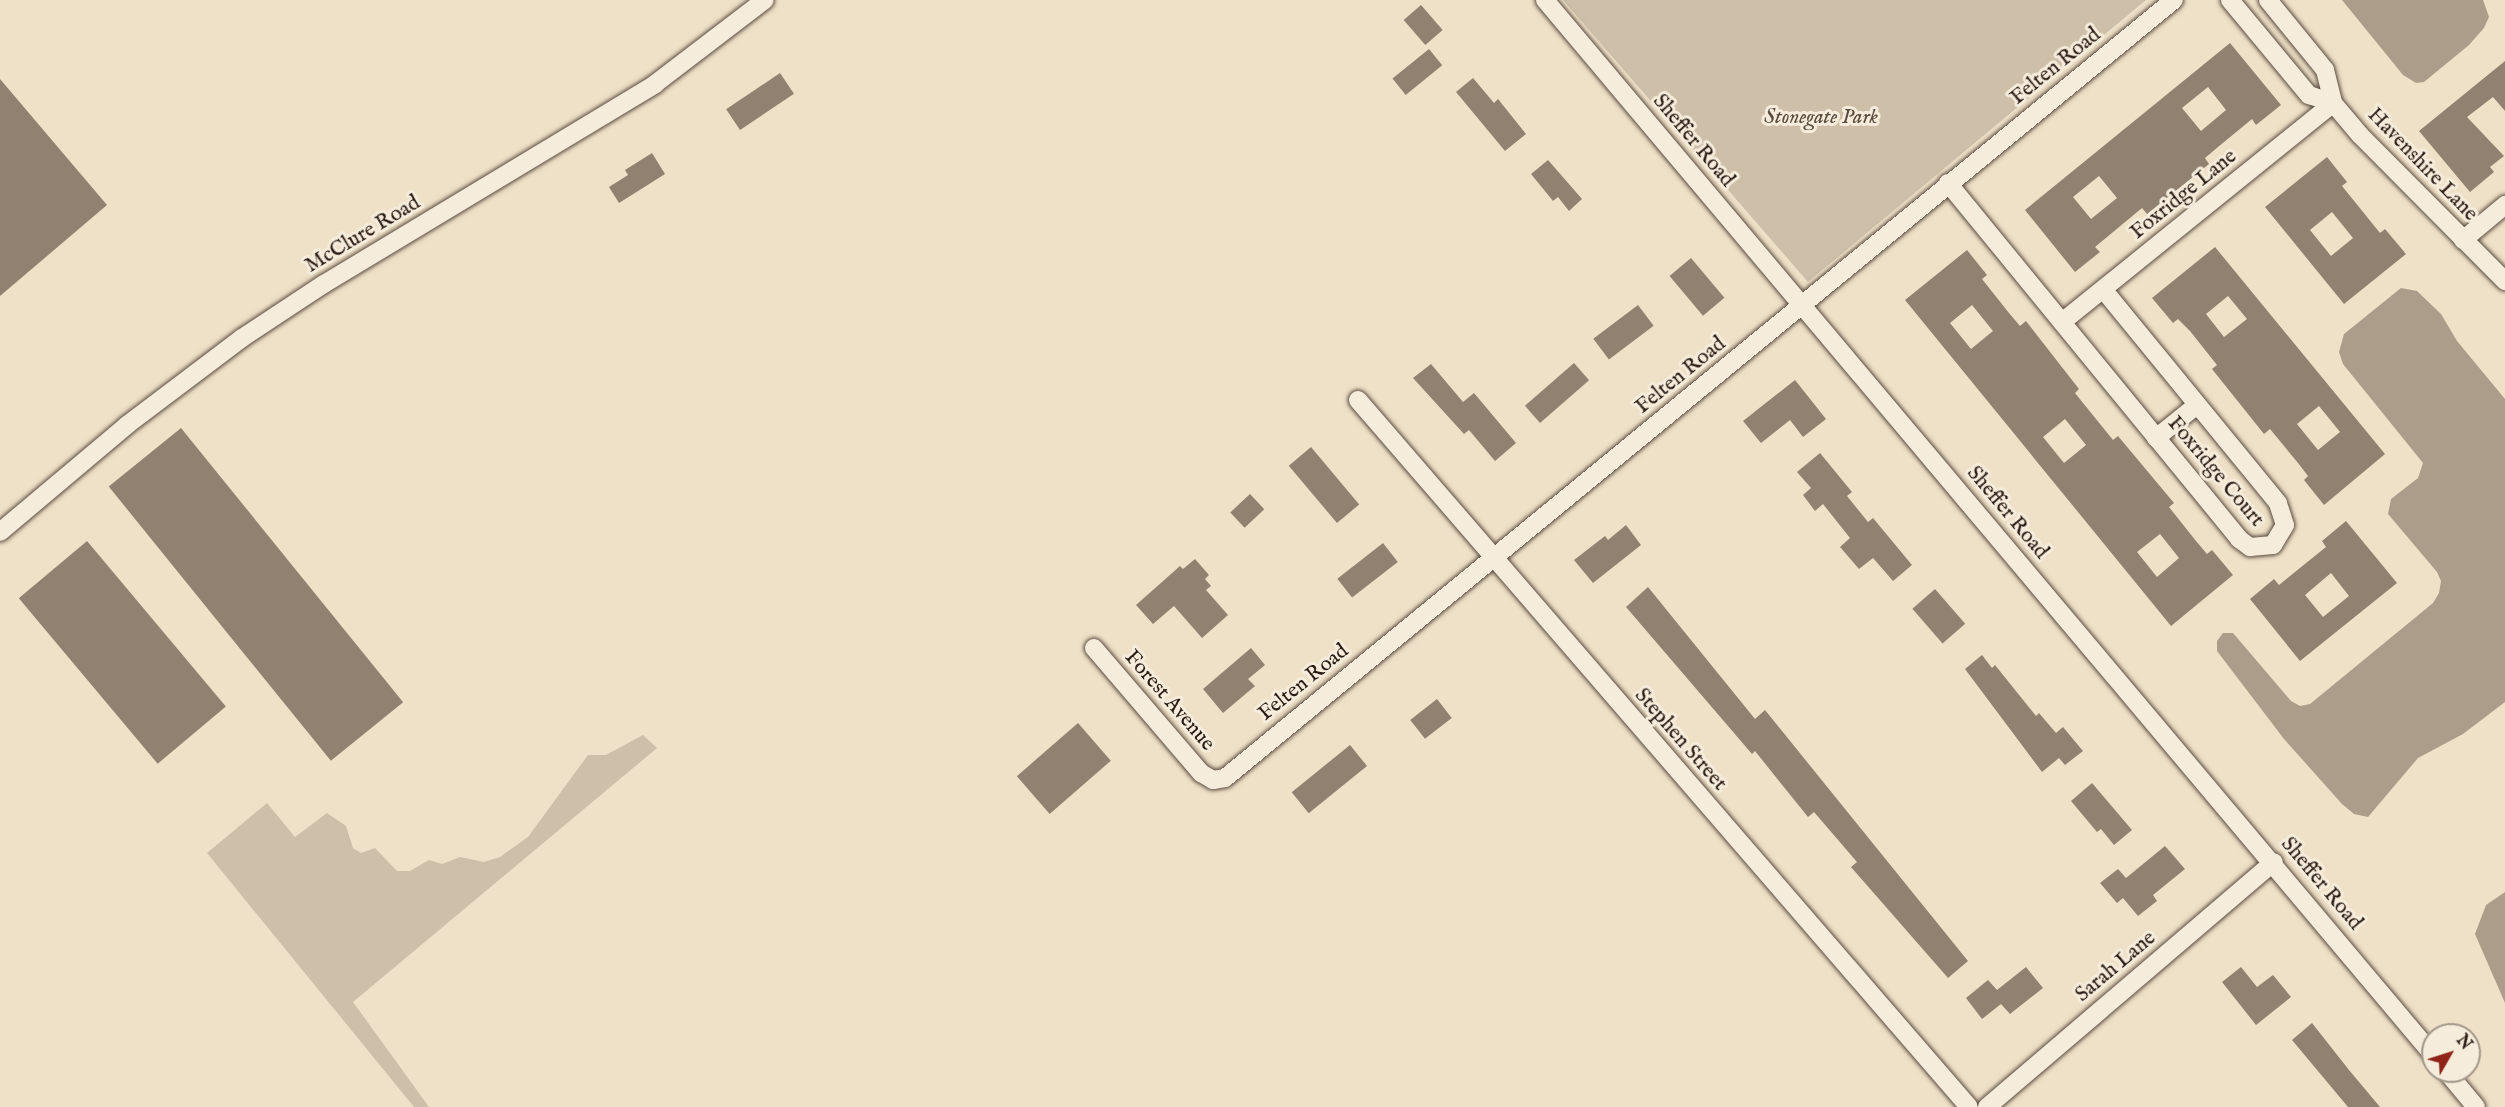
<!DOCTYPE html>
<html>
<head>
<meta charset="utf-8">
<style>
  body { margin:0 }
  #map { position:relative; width:2505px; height:1107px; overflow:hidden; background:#efe1c7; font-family:"IM FELL English",serif }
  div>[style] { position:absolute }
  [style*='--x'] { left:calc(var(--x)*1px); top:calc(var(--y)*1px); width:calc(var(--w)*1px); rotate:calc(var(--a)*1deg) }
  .green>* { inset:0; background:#cdbfa8 }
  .water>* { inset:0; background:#ac9d8a }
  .building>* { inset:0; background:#908171; transform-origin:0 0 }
  .roads { filter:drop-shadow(0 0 2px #5a4b40) drop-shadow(0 0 2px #5a4b40) }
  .minor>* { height:18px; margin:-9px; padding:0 9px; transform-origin:9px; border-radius:9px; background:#f5ecdb }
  span { translate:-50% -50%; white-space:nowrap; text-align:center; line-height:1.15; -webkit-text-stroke:6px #f5ecdb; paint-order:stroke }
  .street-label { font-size:21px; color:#291913 }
  .park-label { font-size:21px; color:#5a4b40; font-style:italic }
  .north { position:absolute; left:2421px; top:1023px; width:60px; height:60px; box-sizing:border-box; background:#f5ecdb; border:2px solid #a3988b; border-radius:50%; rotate:51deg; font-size:16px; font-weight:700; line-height:24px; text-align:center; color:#291913 }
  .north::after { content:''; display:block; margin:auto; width:21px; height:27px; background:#8f2418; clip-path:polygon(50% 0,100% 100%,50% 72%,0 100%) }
</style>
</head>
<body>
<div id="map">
  <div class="green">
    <i style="clip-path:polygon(1563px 0,2146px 0,1808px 282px)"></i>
    <i style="clip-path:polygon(643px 735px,657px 748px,353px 1002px,429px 1107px,414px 1107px,207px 853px,267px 803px,295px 837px,327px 813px,346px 826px,353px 848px,361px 853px,375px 848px,397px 871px,410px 871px,429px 860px,442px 864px,460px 857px,484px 862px,500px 857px,528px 837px,588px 755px,606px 755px)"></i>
  </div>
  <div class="water">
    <i style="clip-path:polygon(2342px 0,2483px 0,2489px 17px,2484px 28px,2469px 45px,2424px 82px,2416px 83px,2403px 75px)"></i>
    <i style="clip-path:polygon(2401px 288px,2417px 291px,2441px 314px,2457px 341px,2505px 399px,2505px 702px,2463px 734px,2418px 758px,2368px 817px,2354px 814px,2342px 804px,2284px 739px,2217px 651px,2217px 641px,2223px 633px,2233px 633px,2291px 701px,2300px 706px,2310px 704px,2433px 603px,2439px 593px,2441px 581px,2437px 572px,2388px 514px,2391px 499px,2418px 478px,2423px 463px,2343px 364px,2339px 352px,2344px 334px)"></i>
    <i style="clip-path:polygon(2505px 892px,2505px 1003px,2475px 934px,2486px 905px)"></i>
  </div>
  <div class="building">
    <i style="left:1421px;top:5px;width:33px;height:23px;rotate:49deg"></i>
    <i style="clip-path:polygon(evenodd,2230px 43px,2281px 105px,2256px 125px,2252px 119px,2218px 147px,2205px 158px,2209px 164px,2147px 214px,2142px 208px,2095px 247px,2100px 252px,2075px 272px,2025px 210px,2230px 43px,2208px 87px,2226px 110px,2201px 131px,2182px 108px,2208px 87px,2230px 43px,2099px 176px,2117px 198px,2091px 219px,2073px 197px,2099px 176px)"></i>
    <i style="left:1429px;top:49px;width:21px;height:47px;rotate:51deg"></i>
    <i style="clip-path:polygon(2505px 61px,2505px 111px,2493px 97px,2467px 117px,2504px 156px,2490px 167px,2494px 172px,2470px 192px,2419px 131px)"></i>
    <i style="left:780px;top:73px;width:25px;height:65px;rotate:56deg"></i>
    <i style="clip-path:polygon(1473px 78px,1494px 103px,1498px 99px,1526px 134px,1505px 151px,1456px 92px)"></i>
    <i style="clip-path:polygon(0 79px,107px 205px,0 296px)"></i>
    <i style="clip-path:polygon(652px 153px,665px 174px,619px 203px,609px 187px,628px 175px,625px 170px)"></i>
    <i style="clip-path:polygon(evenodd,2327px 157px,2347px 182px,2342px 186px,2380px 233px,2385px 229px,2406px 254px,2344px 304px,2265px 207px,2327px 157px,2332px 212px,2353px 238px,2331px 256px,2310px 230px,2332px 212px)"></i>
    <i style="clip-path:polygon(1548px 160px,1582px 199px,1569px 211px,1558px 197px,1553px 201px,1531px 174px)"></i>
    <i style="clip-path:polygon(evenodd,2215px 247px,2385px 454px,2324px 505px,2304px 480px,2308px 476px,2298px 463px,2270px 429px,2264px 434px,2212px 369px,2217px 365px,2190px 331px,2178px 319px,2173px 323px,2152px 298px,2215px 247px,2228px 296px,2247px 319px,2224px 337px,2206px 314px,2228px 296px,2215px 247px,2319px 406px,2340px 432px,2318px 450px,2297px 424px,2319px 406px)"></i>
    <i style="clip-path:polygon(evenodd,1967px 250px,1987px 275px,1982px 279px,2009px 313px,2020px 326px,2026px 321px,2079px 389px,2075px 393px,2113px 440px,2118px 436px,2174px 503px,2169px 507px,2196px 541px,2207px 554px,2212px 550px,2233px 575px,2171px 626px,1905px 300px,1967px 250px,1972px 305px,1993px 331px,1971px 349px,1950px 323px,1972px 305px,1967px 250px,2065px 419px,2086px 445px,2064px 463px,2043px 437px,2065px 419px,1967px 250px,2160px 534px,2179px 558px,2157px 577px,2137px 552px,2160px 534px)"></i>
    <i style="left:1691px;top:258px;width:52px;height:28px;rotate:50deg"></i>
    <i style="left:1638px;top:305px;width:26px;height:56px;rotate:53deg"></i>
    <i style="left:1574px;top:363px;width:23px;height:65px;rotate:49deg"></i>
    <i style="clip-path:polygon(1431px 364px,1463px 402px,1474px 393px,1516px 443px,1495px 461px,1469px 430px,1464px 434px,1413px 378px)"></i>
    <i style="clip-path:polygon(1795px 380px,1826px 419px,1803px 437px,1790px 420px,1761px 443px,1743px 421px)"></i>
    <i style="left:181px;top:428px;width:353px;height:93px;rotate:51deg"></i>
    <i style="left:1311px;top:447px;width:75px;height:29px;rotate:50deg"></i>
    <i style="clip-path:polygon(1820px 453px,1852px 492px,1847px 496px,1868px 522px,1873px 518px,1912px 565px,1893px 581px,1873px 558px,1859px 569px,1840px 547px,1850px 538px,1823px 504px,1815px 511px,1803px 495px,1811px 488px,1797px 472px)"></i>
    <i style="left:1250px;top:494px;width:21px;height:27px;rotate:47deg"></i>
    <i style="clip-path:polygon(evenodd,2346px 521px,2397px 583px,2300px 661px,2250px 599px,2274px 579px,2279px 585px,2326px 547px,2322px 541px,2346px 521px,2331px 573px,2349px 596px,2323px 617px,2305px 595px,2331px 573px)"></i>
    <i style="clip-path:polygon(1626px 525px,1641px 545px,1593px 583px,1574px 560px,1605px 536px,1608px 540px)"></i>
    <i style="left:87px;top:541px;width:216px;height:89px;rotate:50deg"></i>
    <i style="left:1383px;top:543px;width:24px;height:58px;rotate:52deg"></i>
    <i style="clip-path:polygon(1195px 559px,1209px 575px,1205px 579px,1211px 586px,1206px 590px,1228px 615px,1202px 638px,1174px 606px,1153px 624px,1136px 605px,1180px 566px,1183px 569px)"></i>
    <i style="clip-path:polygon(1648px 587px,1755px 719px,1765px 710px,1968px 961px,1948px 978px,1851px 867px,1857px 862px,1814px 812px,1808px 817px,1755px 751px,1752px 754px,1626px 607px)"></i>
    <i style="left:1935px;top:589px;width:46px;height:30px;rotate:49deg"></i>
    <i style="clip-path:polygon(1251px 648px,1265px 665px,1248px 679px,1255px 686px,1223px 713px,1203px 689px)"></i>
    <i style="clip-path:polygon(1982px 655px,1992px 668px,1995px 665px,2036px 716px,2039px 713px,2056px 733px,2063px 727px,2083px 751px,2065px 765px,2059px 758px,2042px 772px,1965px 669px)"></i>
    <i style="left:1437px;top:699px;width:24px;height:34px;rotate:52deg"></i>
    <i style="left:1078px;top:723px;width:50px;height:81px;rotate:49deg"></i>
    <i style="left:1350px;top:745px;width:27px;height:75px;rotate:51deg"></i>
    <i style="clip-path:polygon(2092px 783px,2132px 830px,2114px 845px,2101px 829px,2097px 832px,2071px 801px)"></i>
    <i style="clip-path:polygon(2165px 846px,2185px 869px,2153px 895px,2157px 901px,2138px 916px,2123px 898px,2117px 903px,2100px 883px,2118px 869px,2126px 878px)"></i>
    <i style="clip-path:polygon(2026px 967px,2043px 988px,2010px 1014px,2001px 1004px,1982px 1019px,1966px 998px,1988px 980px,1997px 990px)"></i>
    <i style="clip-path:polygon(2241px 967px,2257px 987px,2273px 975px,2291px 997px,2256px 1025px,2222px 982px)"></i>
    <i style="clip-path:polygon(2312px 1023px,2349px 1070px,2380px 1107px,2348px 1107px,2292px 1040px)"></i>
  </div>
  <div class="roads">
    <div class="minor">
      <i style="--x:1545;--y:0;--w:1379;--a:49.91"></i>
      <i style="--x:2230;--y:0;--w:124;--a:50.3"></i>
      <i style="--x:2309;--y:95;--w:25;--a:18"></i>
      <i style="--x:2268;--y:0;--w:90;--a:50.8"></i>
      <i style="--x:2325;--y:70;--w:34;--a:76"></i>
      <i style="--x:2333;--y:103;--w:42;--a:49.8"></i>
      <i style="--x:2360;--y:135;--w:206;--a:45.2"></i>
      <i style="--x:1948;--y:183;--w:460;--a:50.7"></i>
      <i style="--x:2239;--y:539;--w:14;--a:36"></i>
      <i style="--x:2250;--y:547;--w:23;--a:-5"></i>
      <i style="--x:2273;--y:545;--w:23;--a:-59"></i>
      <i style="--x:2285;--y:525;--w:23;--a:-108"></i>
      <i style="--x:2278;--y:503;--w:276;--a:-129.3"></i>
      <i style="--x:2463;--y:240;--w:55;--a:-39.8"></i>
      <i style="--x:2062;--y:322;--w:348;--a:-38.9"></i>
      <i style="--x:1358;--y:400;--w:934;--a:49.17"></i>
      <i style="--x:2156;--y:438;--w:53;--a:-38.8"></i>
      <i style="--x:0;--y:532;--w:166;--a:-40.1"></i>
      <i style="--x:127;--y:425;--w:144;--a:-37.1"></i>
      <i style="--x:242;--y:338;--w:98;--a:-33.4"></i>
      <i style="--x:324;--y:284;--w:387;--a:-31.1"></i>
      <i style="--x:655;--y:84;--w:138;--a:-37.4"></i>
      <i style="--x:1094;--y:648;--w:165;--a:49.4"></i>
      <i style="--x:1201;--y:773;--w:14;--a:30"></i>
      <i style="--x:1213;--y:780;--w:12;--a:-9"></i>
      <i style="--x:1225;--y:778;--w:1227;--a:-39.35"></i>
      <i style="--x:2446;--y:1071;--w:47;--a:50.2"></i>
      <i style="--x:1987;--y:1107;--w:377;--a:-40.5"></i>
    </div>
  </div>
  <div class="street-label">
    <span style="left:2056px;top:67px;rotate:-39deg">Felten Road</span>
    <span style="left:1693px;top:141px;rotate:50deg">Sheffer Road</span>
    <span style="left:2422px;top:165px;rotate:46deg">Havenshire Lane</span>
    <span style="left:2184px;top:195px;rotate:-39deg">Foxridge Lane</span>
    <span style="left:363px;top:235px;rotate:-31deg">McClure Road</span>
    <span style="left:1681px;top:376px;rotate:-39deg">Felten Road</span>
    <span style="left:2215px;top:472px;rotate:50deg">Foxridge Court</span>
    <span style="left:2007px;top:513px;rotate:50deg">Sheffer Road</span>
    <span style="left:1304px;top:683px;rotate:-39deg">Felten Road</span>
    <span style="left:1169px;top:701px;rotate:49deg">Forest Avenue</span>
    <span style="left:1680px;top:740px;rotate:49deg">Stephen Street</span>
    <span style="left:2321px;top:884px;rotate:50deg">Sheffer Road</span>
    <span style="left:2116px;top:967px;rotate:-40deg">Sarah Lane</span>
  </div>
  <div class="park-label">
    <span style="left:1821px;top:118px">Stonegate Park</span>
  </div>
  <div class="north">N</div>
</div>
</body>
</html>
